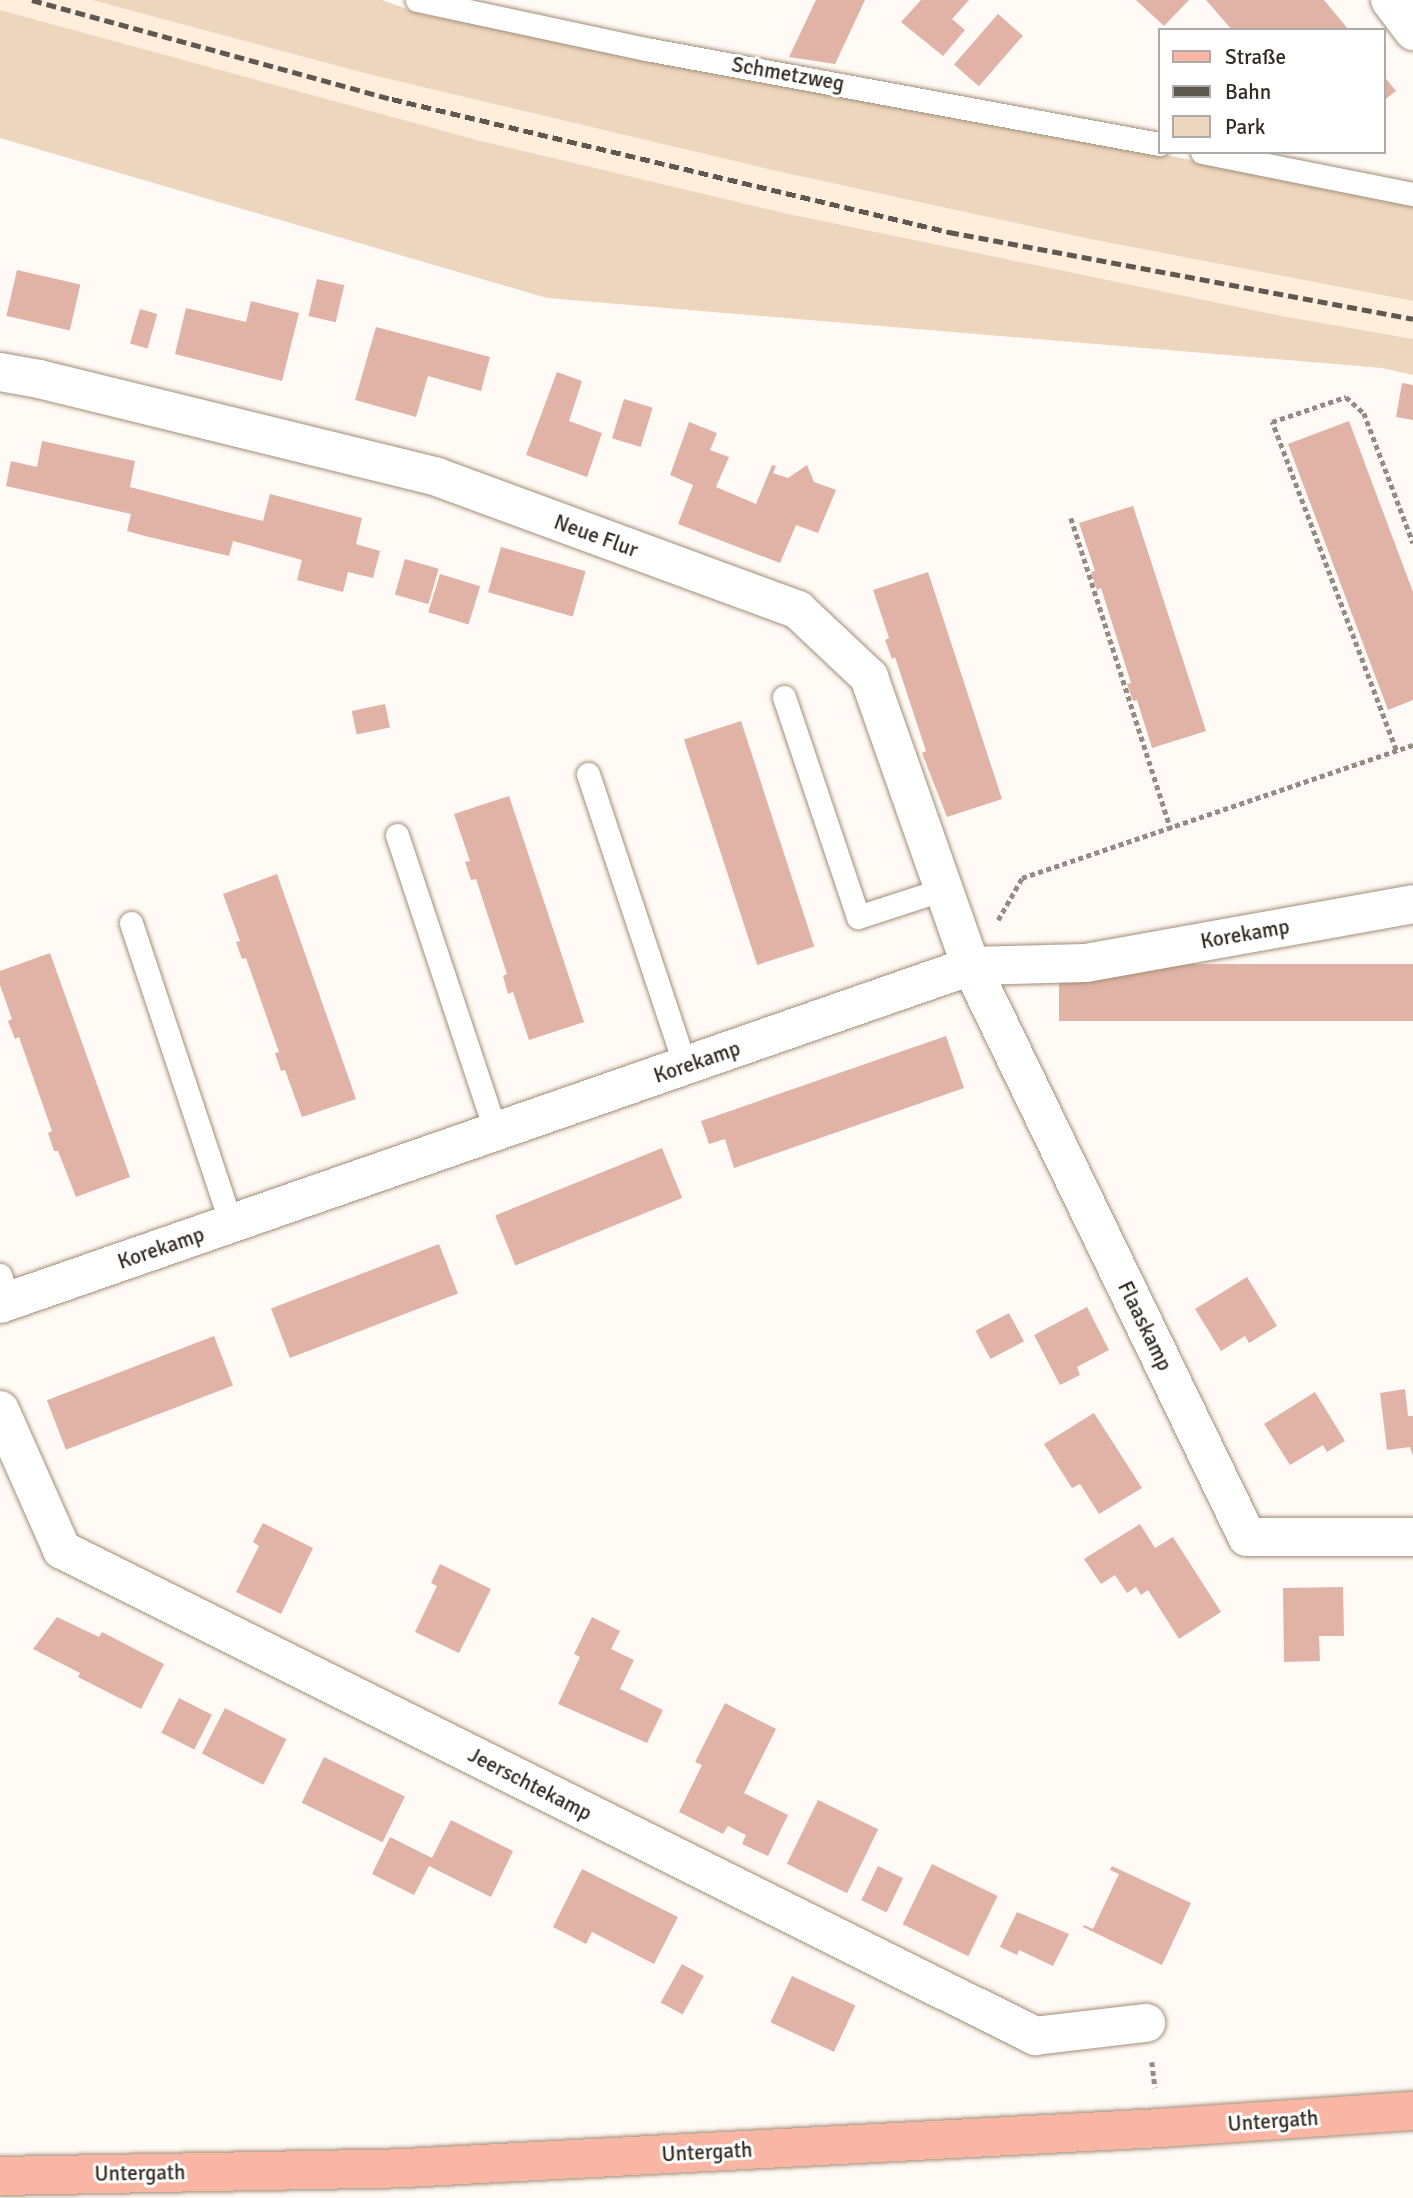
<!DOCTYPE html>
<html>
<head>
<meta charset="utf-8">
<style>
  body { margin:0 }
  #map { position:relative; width:1413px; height:2198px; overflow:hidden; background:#fffaf5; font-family:Signika,sans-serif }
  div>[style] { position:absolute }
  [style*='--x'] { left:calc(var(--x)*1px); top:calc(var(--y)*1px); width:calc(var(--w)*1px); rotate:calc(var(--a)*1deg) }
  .built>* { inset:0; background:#ffeedc }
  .green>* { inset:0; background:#edd6be }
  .building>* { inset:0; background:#e1b3a6; transform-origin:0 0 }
  .path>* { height:4.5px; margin-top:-2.25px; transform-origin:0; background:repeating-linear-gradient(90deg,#938c85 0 5px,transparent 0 8.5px) }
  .roads { filter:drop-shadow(0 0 2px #a28e78) drop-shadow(0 0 2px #a28e78) }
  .lane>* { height:23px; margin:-11.5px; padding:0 11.5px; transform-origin:11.5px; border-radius:11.5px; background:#fff }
  .street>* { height:38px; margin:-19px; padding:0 19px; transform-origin:19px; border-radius:19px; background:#fff }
  .secondary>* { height:38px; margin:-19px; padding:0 19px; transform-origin:19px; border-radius:19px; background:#fff }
  .primary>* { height:38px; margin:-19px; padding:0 19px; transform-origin:19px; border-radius:19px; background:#fab6a4 }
  .rail>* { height:5px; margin-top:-2.5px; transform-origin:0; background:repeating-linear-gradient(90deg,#5f5850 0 10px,transparent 0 15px) }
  span { translate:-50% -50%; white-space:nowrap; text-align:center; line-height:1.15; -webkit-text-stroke:6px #fff; paint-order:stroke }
  .street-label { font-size:21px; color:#332b22 }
  .legend { position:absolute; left:1158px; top:28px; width:228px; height:126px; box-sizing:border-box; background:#fff; border:2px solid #adaaa7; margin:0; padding:9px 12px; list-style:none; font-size:21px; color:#332b22 }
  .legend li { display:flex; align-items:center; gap:14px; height:35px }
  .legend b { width:35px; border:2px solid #adaaa7 }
</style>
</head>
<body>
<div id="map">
  <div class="built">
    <i style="clip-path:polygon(0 0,92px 0,372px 75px,772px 170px,1090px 239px,1413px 301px,1413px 339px,1282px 316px,784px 213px,477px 140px,88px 36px,0 10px)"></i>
  </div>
  <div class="green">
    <i style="clip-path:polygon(92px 0,382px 0,421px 14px,1413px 202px,1413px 301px,1090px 239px,772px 170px,372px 75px)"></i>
    <i style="clip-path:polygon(0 10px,477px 140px,784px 213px,1282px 316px,1413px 339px,1413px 375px,1382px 368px,547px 298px,0 138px)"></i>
  </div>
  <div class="building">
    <i style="clip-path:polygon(816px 0,865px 0,835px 64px,789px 57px)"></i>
    <i style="clip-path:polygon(921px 0,969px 0,952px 19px,965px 30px,943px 56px,901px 22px)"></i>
    <i style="clip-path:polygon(1136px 0,1189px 0,1164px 26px)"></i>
    <i style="clip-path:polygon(1206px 0,1324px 0,1349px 30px,1232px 30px)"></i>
    <i style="left:998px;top:14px;width:33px;height:67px;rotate:41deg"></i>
    <i style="clip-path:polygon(1383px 75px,1396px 91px,1383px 101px)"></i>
    <i style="left:17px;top:270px;width:65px;height:47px;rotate:13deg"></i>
    <i style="left:317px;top:279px;width:28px;height:38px;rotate:13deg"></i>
    <i style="clip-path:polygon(251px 301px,299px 313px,282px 381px,175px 354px,186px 308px,246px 322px)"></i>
    <i style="left:140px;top:309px;width:18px;height:36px;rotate:16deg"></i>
    <i style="clip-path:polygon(376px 327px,490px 357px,481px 391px,428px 376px,416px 417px,355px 400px)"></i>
    <i style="clip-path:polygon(557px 372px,582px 381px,569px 421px,602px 433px,587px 477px,526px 455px)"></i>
    <i style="clip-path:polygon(1402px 383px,1413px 385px,1413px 420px,1396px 417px)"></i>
    <i style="left:624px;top:399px;width:30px;height:41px;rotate:17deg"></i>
    <i style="clip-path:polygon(1349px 421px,1413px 592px,1413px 700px,1388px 710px,1288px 444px)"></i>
    <i style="clip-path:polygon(689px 422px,717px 433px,710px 450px,729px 457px,716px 487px,756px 504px,772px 465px,776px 466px,773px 473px,788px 478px,807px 465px,814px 482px,836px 490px,818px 533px,796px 525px,780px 563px,678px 524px,693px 485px,670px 475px)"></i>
    <i style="clip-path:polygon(42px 441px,135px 461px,130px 487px,238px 515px,263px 521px,270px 494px,362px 518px,356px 544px,380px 551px,373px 578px,348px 572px,343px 592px,297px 580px,302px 560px,233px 541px,229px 556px,145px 536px,127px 531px,131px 514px,6px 486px,11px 461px,37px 467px)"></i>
    <i style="clip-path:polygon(1133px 506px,1206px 731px,1152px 748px,1137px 700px,1133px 701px,1127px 684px,1131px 683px,1101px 588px,1097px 590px,1091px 572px,1095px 571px,1079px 523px)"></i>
    <i style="left:501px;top:547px;width:88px;height:47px;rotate:16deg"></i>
    <i style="left:405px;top:559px;width:35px;height:37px;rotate:16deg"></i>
    <i style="clip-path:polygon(928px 572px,1002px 799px,947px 817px,922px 753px,926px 751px,895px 657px,892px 659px,885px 640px,889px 638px,873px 590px)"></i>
    <i style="left:440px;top:574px;width:42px;height:40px;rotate:17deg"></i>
    <i style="left:385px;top:704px;width:24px;height:34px;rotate:78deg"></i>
    <i style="left:741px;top:721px;width:237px;height:60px;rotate:72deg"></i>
    <i style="clip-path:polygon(509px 796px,584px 1022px,529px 1040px,513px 992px,508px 994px,503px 976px,507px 974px,476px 879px,471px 880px,465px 862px,470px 861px,454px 814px)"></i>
    <i style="clip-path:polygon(277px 874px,356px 1099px,302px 1117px,285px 1070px,281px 1071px,275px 1053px,279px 1052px,246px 958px,242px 959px,236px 942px,240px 941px,223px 894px)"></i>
    <i style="clip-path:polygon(50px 953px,130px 1177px,76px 1197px,58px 1151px,54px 1151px,48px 1133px,52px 1131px,19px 1037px,15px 1039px,8px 1021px,12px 1019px,0 985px,0 971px)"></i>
    <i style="left:1413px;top:964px;width:57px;height:354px;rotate:90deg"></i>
    <i style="clip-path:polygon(946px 1036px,964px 1088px,734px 1168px,725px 1139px,709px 1144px,701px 1121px)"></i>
    <i style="left:662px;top:1148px;width:54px;height:180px;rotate:68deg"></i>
    <i style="left:439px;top:1244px;width:53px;height:180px;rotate:69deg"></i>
    <i style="clip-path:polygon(1247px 1277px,1277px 1326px,1249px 1343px,1245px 1336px,1221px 1351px,1195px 1309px)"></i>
    <i style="clip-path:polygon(1087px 1307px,1109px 1350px,1077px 1367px,1080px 1375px,1060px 1385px,1034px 1335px)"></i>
    <i style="left:1009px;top:1313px;width:32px;height:38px;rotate:62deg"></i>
    <i style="left:214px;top:1336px;width:53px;height:179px;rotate:69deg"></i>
    <i style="clip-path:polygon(1405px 1389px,1408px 1416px,1413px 1416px,1413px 1456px,1410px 1447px,1387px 1450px,1380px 1393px)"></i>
    <i style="clip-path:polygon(1315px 1392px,1345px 1441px,1327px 1452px,1323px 1445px,1290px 1465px,1264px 1424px)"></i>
    <i style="clip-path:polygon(1094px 1413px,1142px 1488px,1099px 1514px,1080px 1484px,1072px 1488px,1044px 1444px)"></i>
    <i style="clip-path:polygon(263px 1523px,313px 1548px,281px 1614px,236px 1592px,259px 1546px,253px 1542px)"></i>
    <i style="clip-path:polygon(1140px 1524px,1155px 1548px,1173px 1537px,1221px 1612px,1179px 1639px,1148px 1590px,1141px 1595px,1136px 1587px,1127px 1593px,1115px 1575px,1101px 1584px,1084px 1559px)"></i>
    <i style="clip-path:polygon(440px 1564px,491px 1589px,459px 1653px,415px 1632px,437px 1586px,431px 1583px)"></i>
    <i style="clip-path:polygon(1343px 1587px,1344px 1636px,1319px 1636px,1320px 1661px,1284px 1662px,1283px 1588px)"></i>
    <i style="clip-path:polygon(57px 1617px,99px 1637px,102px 1632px,164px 1664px,141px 1709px,78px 1677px,80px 1673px,33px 1649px)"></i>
    <i style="clip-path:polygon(592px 1617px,620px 1631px,611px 1649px,634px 1660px,620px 1689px,663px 1710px,647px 1743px,558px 1704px,580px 1657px,574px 1654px)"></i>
    <i style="left:179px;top:1698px;width:37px;height:39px;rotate:27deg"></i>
    <i style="clip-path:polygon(725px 1703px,776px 1729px,744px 1793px,788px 1815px,768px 1856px,742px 1844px,746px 1835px,728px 1826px,723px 1834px,679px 1812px,702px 1765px,695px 1762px)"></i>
    <i style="left:225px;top:1708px;width:69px;height:51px;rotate:27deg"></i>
    <i style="left:324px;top:1757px;width:90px;height:51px;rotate:26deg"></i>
    <i style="left:818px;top:1800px;width:67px;height:71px;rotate:26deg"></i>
    <i style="clip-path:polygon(451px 1820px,513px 1851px,491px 1897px,429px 1866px,414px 1895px,372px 1874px,390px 1837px,432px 1858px)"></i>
    <i style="left:932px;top:1864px;width:73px;height:67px;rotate:26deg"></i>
    <i style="left:878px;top:1866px;width:28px;height:38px;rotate:26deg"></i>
    <i style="clip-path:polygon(1112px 1866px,1191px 1903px,1162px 1965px,1083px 1927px,1084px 1925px,1093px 1929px,1119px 1874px,1110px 1870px)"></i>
    <i style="clip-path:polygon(582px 1869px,678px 1917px,654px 1964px,592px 1932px,586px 1944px,553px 1927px)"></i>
    <i style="clip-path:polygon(1017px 1912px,1069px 1934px,1053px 1966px,1019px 1950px,1017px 1955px,1000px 1947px)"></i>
    <i style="left:682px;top:1964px;width:25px;height:44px;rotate:29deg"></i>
    <i style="left:792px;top:1976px;width:70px;height:51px;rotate:25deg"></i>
  </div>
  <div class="path">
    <i style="--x:1071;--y:518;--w:327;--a:72.2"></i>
    <i style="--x:1396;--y:750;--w:351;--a:-110.7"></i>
    <i style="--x:1272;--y:422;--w:78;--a:-18.7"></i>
    <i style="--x:1346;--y:397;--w:24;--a:42"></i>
    <i style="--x:1364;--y:413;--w:139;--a:69.3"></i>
    <i style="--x:998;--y:920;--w:48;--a:-60.3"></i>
    <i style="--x:1022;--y:878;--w:413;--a:-18.8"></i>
    <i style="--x:1152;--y:2062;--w:26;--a:83"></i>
  </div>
  <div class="roads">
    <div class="lane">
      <i style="--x:417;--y:0;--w:234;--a:12.1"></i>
      <i style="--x:646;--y:49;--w:522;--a:10.49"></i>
      <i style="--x:1202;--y:152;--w:215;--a:11.3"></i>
      <i style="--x:784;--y:697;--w:232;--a:71.4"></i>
      <i style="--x:858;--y:917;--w:90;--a:-18"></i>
      <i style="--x:588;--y:774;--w:308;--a:71.6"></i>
      <i style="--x:397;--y:835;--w:313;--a:71.6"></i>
      <i style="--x:131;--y:923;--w:317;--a:71.6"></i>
      <i style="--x:0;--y:1275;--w:28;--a:71"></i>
    </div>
    <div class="street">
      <i style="--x:0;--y:372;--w:40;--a:10"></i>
      <i style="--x:39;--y:379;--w:410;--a:13.8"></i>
      <i style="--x:437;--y:477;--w:385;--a:20.2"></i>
      <i style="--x:798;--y:610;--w:98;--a:43.3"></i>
      <i style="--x:869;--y:677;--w:306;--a:70.6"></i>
      <i style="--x:971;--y:966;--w:634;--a:64.2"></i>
      <i style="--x:1247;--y:1537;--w:166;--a:0"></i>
      <i style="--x:0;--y:1304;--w:1028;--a:-19.19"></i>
      <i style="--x:971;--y:966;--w:115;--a:-1.5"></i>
      <i style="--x:1086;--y:963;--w:332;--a:-10.2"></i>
      <i style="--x:0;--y:1410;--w:153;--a:66.1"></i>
      <i style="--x:62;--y:1550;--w:1088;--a:26.54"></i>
      <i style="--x:1035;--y:2036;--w:112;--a:-6.7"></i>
    </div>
    <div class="secondary">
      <i style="--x:1390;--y:0;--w:39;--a:53"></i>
    </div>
    <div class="primary">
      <i style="--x:0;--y:2176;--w:405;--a:-1.1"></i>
      <i style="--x:405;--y:2168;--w:757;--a:-3.03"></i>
      <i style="--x:1161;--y:2128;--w:253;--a:-3.9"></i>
    </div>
  </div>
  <div class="rail">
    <i style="--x:32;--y:0;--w:373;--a:15.4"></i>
    <i style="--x:392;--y:99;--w:573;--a:13.43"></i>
    <i style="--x:949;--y:232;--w:472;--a:10.6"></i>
  </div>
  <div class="street-label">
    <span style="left:788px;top:74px;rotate:10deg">Schmetzweg</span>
    <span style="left:596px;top:536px;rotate:20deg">Neue Flur</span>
    <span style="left:1245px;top:934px;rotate:-10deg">Korekamp</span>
    <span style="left:697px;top:1062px;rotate:-19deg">Korekamp</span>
    <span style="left:161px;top:1248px;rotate:-19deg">Korekamp</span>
    <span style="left:1145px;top:1326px;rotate:64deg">Flaaskamp</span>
    <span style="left:530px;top:1784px;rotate:27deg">Jeerschtekamp</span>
    <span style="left:1273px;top:2121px;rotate:-4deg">Untergath</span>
    <span style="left:707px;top:2152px;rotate:-3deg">Untergath</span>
    <span style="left:140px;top:2173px;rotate:-1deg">Untergath</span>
  </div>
  <ul class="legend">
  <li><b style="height:9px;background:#fab6a4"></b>Straße</li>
  <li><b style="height:9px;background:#5f5850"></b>Bahn</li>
  <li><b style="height:19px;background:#edd6be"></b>Park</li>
  </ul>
</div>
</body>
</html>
